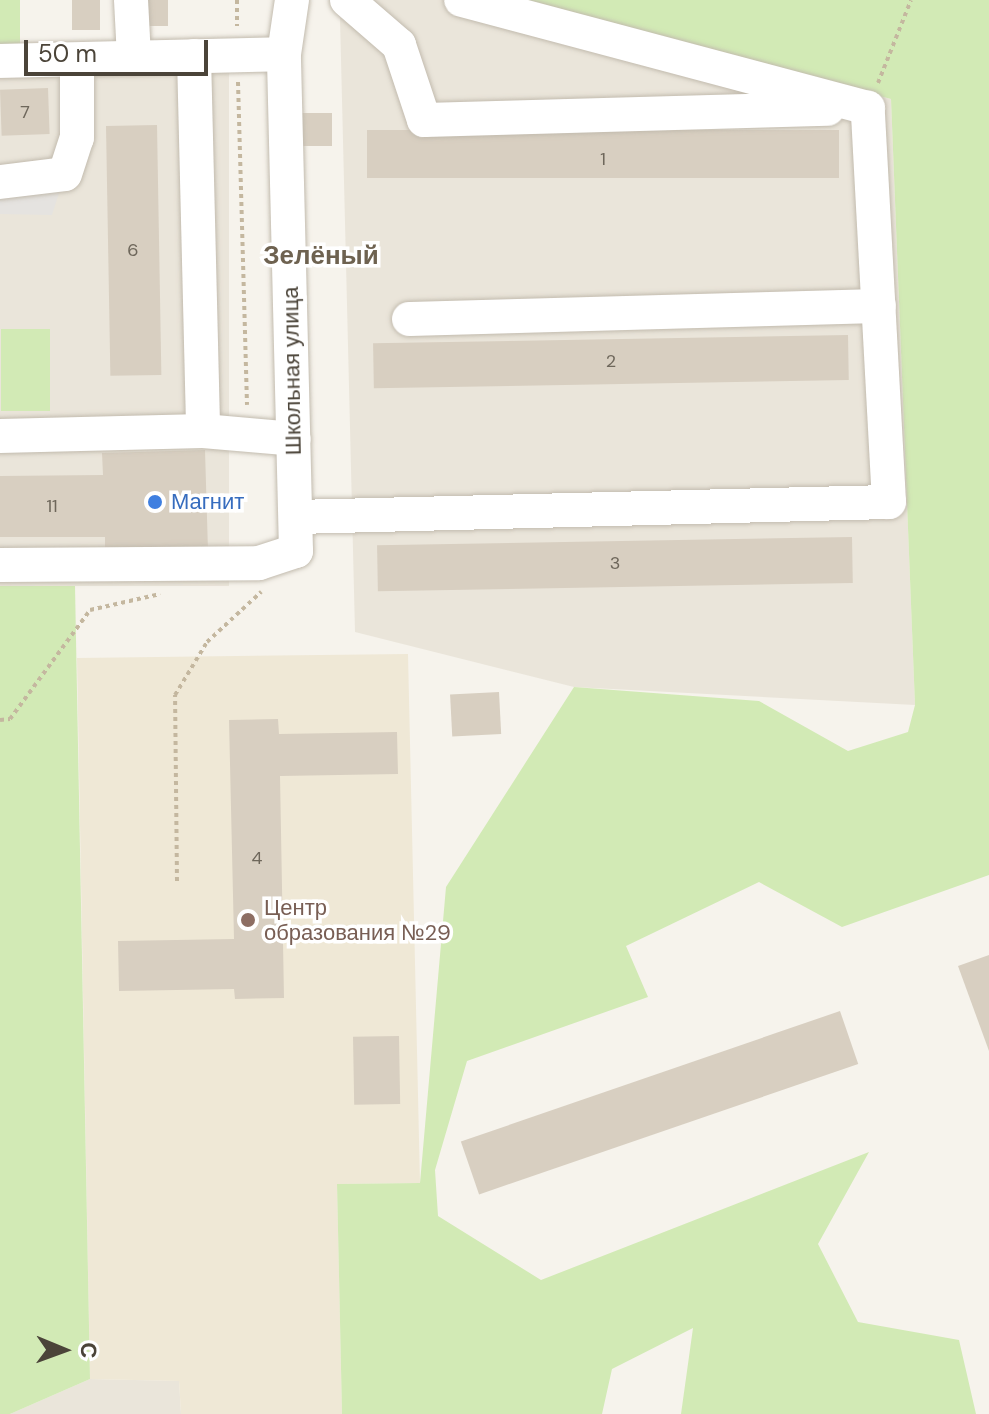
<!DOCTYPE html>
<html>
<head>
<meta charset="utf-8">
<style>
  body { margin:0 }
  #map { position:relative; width:989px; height:1414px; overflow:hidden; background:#f6f3ec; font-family:"DM Sans",sans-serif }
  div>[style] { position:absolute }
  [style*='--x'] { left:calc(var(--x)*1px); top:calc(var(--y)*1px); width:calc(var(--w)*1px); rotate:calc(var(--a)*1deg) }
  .residential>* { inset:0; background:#eae5da; transform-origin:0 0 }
  .education>* { inset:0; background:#efe8d6 }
  .green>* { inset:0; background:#d2eab5; transform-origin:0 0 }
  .parking>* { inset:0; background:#e5e3e0 }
  .building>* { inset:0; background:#d8cfc1; transform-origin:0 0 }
  .path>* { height:4px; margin-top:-2px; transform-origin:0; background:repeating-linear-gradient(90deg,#c4b79f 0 4px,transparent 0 8px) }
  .roads { filter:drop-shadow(0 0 2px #c2bbae) drop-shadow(0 0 2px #c2bbae) }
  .minor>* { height:34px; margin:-17px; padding:0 17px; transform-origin:17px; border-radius:17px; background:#fff }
  .dots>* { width:22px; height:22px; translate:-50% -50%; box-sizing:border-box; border:4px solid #fff; border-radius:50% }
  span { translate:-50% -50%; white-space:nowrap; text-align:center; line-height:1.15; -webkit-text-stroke:7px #fff; paint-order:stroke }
  .number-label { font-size:18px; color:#6e675b }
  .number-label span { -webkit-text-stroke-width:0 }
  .street-label { font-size:22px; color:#4b4439 }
  .shop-label { font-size:22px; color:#366cbe }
  .left { translate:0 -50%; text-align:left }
  .education-label { font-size:22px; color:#785e54 }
  .quarter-label { font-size:26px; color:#6e6250; font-weight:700 }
  .north { position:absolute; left:24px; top:1310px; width:80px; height:80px; -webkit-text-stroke:6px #fff; paint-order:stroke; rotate:91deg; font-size:22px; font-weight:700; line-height:32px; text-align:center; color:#4b4439 }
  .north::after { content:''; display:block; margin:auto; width:28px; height:36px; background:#4b4439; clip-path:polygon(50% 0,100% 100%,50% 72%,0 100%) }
  .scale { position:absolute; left:24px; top:40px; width:184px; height:36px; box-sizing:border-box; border:4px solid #4b4439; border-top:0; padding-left:10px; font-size:24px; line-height:28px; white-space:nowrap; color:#4b4439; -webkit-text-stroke:6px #fff; paint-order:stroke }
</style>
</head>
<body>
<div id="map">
  <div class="residential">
    <i style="clip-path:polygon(369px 0,515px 0,891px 99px,915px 705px,574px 687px,355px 632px,340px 18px)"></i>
    <i style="left:0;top:69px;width:229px;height:517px"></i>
    <i style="clip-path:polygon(90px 1379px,179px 1381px,181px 1414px,10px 1414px)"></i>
  </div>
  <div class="education">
    <i style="clip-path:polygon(408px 654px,420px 1183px,337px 1184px,342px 1414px,181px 1414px,179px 1381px,90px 1379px,77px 658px)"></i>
  </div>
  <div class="green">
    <i style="left:0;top:0;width:20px;height:47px"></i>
    <i style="clip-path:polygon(515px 0,989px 0,989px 875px,842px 927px,759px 882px,626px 946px,648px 997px,467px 1061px,435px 1170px,438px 1216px,541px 1280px,869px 1152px,818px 1244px,858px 1322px,959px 1340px,976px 1414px,681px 1414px,693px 1328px,612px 1369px,602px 1414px,342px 1414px,337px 1184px,420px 1183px,446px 887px,574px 687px,759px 701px,848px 751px,908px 732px,915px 705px,891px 99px)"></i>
    <i style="left:1px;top:329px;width:49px;height:82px"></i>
    <i style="clip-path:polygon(0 586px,75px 586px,90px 1379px,10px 1414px,0 1414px)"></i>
  </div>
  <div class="parking">
    <i style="clip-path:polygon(0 190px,60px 190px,52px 215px,0 214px)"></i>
  </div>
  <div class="building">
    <i style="left:72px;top:0;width:28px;height:30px"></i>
    <i style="left:143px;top:0;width:25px;height:26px"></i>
    <i style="left:48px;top:88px;width:46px;height:48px;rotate:88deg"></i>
    <i style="left:332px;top:113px;width:33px;height:33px;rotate:90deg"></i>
    <i style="left:157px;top:125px;width:250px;height:51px;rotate:89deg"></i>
    <i style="left:839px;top:130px;width:48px;height:472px;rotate:90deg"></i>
    <i style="left:848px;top:335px;width:45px;height:475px;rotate:89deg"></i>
    <i style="clip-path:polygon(205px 450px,208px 551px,105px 554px,105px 537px,0 537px,0 476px,103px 475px,102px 453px)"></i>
    <i style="left:852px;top:537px;width:46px;height:475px;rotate:89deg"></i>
    <i style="left:499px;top:692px;width:42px;height:49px;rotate:87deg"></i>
    <i style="clip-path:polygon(278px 719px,279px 734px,397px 732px,398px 774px,280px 776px,284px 998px,235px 999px,234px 989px,119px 991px,118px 941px,234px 939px,229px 720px)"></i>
    <i style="clip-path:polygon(989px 955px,989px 1051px,958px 966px)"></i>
    <i style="left:840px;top:1011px;width:56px;height:401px;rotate:71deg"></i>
    <i style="left:399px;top:1036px;width:68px;height:46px;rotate:89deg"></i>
  </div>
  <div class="path">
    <i style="--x:237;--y:0;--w:26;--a:90"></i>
    <i style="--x:238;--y:82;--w:323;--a:88.4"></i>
    <i style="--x:878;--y:83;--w:89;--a:-68.3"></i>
    <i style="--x:0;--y:720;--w:10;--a:-6"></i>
    <i style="--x:10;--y:719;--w:135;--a:-53.7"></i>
    <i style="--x:90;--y:610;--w:72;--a:-12.9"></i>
    <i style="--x:177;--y:881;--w:186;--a:-90.6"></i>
    <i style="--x:175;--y:695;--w:62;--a:-58.9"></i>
    <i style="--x:207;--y:642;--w:74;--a:-42.8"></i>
  </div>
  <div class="roads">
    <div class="minor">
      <i style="--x:131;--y:0;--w:58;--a:87"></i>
      <i style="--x:347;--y:0;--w:69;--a:40.9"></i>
      <i style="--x:399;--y:45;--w:79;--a:71.6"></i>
      <i style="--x:424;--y:120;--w:404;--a:-1.6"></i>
      <i style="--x:194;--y:56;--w:375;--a:88.6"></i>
      <i style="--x:0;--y:61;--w:284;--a:-1.4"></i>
      <i style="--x:0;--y:182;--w:65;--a:-7"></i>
      <i style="--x:65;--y:174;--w:38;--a:-72"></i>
      <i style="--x:77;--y:138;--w:78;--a:-90"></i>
      <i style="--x:409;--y:319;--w:470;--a:-1.6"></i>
      <i style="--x:0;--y:436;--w:203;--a:-1.4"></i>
      <i style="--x:203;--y:431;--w:91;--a:5"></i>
      <i style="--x:296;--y:517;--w:593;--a:-1.45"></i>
      <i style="--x:889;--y:502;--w:395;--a:-93.1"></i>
      <i style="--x:868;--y:108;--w:421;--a:-165.1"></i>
      <i style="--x:0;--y:565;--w:259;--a:-0.4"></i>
      <i style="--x:259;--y:563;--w:39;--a:-18"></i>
      <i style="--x:296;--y:551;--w:497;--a:-91.4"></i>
      <i style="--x:284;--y:54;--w:55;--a:-81.6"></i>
    </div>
  </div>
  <div class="dots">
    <i style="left:155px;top:502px;background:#3f7fe0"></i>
    <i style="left:248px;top:920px;background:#8d6e63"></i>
  </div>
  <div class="number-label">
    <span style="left:25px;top:112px">7</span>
    <span style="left:603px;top:159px">1</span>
    <span style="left:133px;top:250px">6</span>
    <span style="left:611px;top:361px">2</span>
    <span style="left:52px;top:506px">11</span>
    <span style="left:615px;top:563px">3</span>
    <span style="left:257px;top:858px">4</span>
  </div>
  <div class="street-label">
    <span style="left:292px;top:371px;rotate:-91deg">Школьная улица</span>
  </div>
  <div class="shop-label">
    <span class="left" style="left:171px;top:502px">Магнит</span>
  </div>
  <div class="education-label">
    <span class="left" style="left:264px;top:920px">Центр<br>образования №29</span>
  </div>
  <div class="quarter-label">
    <span style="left:321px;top:256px">Зелёный</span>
  </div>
  <div class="north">С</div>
  <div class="scale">50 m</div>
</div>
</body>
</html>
